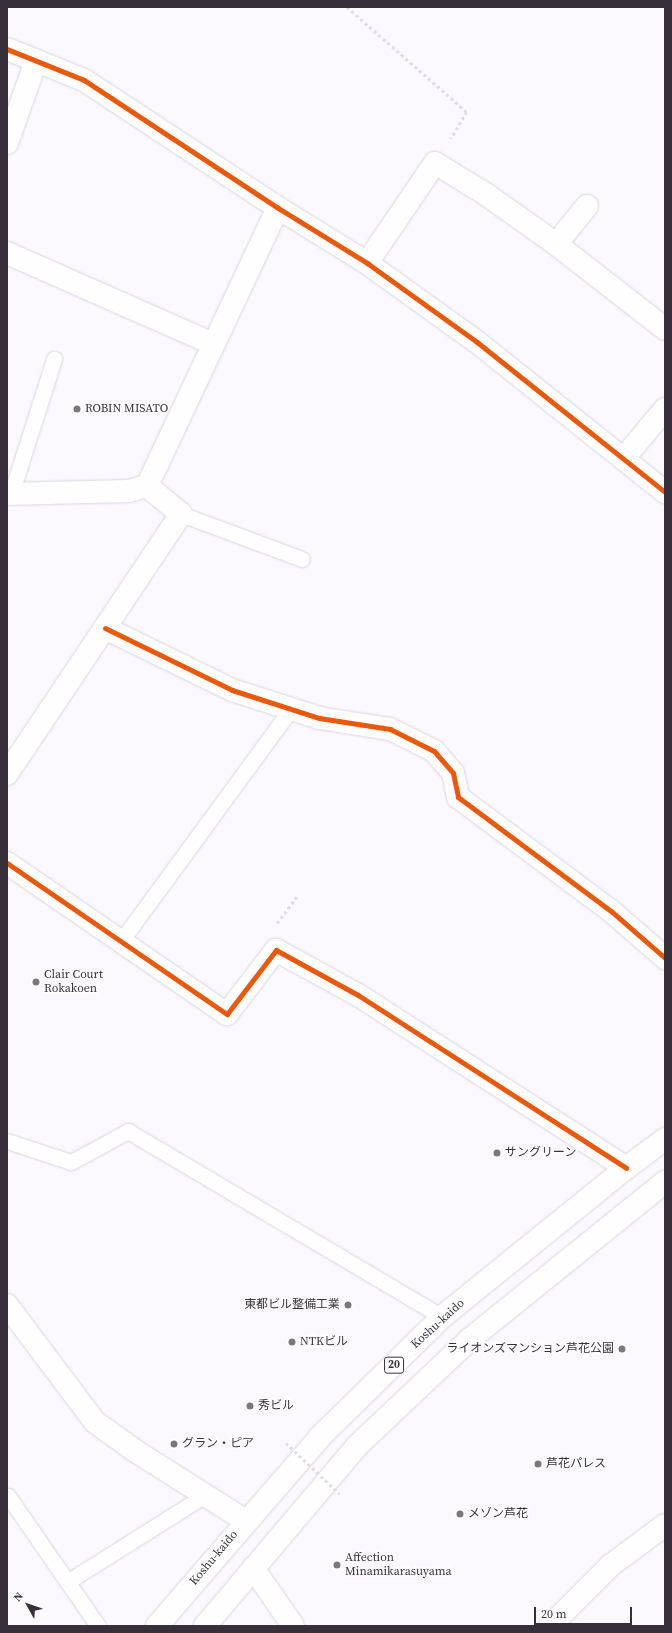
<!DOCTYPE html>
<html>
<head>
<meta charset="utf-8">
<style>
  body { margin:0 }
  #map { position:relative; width:672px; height:1633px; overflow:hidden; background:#fbf9fd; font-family:"Source Serif 4","Noto Sans JP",serif }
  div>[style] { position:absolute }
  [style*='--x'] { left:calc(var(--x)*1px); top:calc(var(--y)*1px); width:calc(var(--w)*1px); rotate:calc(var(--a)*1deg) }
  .path>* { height:2.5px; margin-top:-1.25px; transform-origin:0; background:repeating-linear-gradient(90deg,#dedddf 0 3px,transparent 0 6px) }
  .roads { filter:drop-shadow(0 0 1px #dad5dc) drop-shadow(0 0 1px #dad5dc) }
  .service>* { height:15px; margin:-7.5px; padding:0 7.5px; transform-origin:7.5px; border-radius:7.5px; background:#fefeff }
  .minor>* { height:22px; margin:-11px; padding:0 11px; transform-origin:11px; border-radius:11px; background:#fefeff }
  .trunk>* { height:22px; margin:-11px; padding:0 11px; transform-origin:11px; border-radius:11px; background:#fefeff }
  .path-bridge>* { height:2.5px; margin-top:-1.25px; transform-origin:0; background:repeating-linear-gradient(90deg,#dedddf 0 3px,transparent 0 6px) }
  .cycleway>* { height:5px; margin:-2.5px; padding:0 2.5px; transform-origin:2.5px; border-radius:2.5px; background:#e8590c }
  .dots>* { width:11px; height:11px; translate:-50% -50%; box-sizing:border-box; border:2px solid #fff; border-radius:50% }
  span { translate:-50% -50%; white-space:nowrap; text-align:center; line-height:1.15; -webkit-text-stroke:3px #fff; paint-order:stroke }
  .shield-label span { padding:1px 3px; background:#fff; border:1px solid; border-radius:3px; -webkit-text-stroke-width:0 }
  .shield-label { font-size:11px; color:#37303a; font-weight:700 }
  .poi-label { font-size:12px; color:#37303a }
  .left { translate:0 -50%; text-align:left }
  .right { translate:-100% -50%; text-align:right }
  .street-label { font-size:12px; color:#37303a }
  .frame { position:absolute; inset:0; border:8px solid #37303a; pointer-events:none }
  .north { position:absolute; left:8px; top:1585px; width:40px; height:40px; -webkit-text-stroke:3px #fff; paint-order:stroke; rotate:310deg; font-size:11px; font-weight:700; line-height:16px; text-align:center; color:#37303a }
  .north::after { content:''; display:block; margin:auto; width:14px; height:18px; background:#37303a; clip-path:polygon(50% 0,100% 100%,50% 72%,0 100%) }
  .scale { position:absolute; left:534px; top:1607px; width:98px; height:18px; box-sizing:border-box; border:2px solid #37303a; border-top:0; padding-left:5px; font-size:12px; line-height:14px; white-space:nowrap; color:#37303a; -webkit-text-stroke:3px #fff; paint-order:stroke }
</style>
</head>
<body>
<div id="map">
  <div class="path">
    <i style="--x:347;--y:7;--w:159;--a:41.2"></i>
    <i style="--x:467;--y:112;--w:31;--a:121"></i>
    <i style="--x:277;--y:923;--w:34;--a:-53"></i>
  </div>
  <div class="roads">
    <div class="service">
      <i style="--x:11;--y:494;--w:142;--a:-72.3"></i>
      <i style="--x:181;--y:514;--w:129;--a:20.4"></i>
      <i style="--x:121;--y:941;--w:288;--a:-53.8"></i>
      <i style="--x:7;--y:1141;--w:67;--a:18.2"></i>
      <i style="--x:71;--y:1162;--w:65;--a:-28.5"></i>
      <i style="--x:128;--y:1131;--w:365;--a:30.6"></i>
      <i style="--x:8;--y:1496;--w:158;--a:55.3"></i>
      <i style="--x:67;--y:1582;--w:163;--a:-32.2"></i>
    </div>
    <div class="minor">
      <i style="--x:7;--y:49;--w:83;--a:21.9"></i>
      <i style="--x:84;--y:80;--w:232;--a:33.4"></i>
      <i style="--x:278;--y:208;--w:105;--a:31.7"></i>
      <i style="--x:367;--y:263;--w:135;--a:35.7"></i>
      <i style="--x:477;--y:342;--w:241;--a:38.6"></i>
      <i style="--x:7;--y:143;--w:87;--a:-70.5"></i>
      <i style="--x:556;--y:244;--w:49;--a:-50.8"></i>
      <i style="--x:7;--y:253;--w:225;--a:23.8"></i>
      <i style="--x:367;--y:263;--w:121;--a:-55.8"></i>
      <i style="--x:435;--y:163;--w:61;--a:31.6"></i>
      <i style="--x:487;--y:195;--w:85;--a:35.4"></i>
      <i style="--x:556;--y:244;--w:138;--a:37.9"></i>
      <i style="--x:624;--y:458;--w:64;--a:-50.1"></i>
      <i style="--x:7;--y:494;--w:122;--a:-1.4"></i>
      <i style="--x:129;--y:491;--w:19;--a:-16"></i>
      <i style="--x:147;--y:486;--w:307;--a:-64.8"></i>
      <i style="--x:105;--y:628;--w:141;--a:26"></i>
      <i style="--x:232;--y:690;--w:91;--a:17.8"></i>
      <i style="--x:319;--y:718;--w:72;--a:8.8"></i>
      <i style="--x:390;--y:729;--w:49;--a:26.6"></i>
      <i style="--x:434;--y:751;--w:29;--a:49"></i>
      <i style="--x:453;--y:773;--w:25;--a:78"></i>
      <i style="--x:458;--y:797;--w:191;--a:36.7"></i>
      <i style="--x:611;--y:911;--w:72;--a:41"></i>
      <i style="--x:7;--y:774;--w:313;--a:-56.2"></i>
      <i style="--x:181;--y:514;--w:44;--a:-140.5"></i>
      <i style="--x:7;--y:863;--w:267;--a:34.5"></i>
      <i style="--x:227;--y:1014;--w:81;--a:-52.6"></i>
      <i style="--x:276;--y:950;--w:94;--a:28.8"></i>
      <i style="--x:358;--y:995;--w:319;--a:32.8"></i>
      <i style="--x:7;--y:1305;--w:146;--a:53.1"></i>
      <i style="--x:95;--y:1422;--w:52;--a:35.5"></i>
      <i style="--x:137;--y:1452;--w:129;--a:32.3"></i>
      <i style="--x:253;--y:1568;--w:70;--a:55.4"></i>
      <i style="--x:550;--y:1626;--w:86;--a:-45"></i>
      <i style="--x:611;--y:1565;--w:67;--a:-36.5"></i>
    </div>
    <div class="trunk">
      <i style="--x:157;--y:1626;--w:250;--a:-49.2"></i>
      <i style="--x:320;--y:1437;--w:171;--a:-44.5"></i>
      <i style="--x:442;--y:1317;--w:237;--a:-39"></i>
      <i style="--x:626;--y:1168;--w:49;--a:-36.6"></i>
      <i style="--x:205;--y:1626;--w:234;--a:-49.8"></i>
      <i style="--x:356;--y:1447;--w:156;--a:-43.4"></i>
      <i style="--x:469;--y:1340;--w:252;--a:-38.9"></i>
    </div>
  </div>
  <div class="path-bridge">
    <i style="--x:286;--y:1443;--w:74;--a:43.4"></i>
  </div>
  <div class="cycleway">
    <i style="--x:7;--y:49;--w:83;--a:21.9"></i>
    <i style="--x:84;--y:80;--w:232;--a:33.4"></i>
    <i style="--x:278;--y:208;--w:105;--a:31.7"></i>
    <i style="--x:367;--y:263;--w:135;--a:35.7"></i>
    <i style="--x:477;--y:342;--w:241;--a:38.6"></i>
    <i style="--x:105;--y:628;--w:141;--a:26"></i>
    <i style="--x:232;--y:690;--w:91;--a:17.8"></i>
    <i style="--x:319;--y:718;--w:72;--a:8.8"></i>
    <i style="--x:390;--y:729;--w:49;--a:26.6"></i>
    <i style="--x:434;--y:751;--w:29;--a:49"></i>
    <i style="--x:453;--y:773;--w:25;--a:78"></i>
    <i style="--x:458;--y:797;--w:191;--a:36.7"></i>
    <i style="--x:611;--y:911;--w:72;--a:41"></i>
    <i style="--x:7;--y:863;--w:267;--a:34.5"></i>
    <i style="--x:227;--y:1014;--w:81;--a:-52.6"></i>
    <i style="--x:276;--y:950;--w:94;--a:28.8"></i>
    <i style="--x:358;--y:995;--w:319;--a:32.8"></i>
  </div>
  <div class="dots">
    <i style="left:77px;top:409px;background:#7c767e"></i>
    <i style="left:36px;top:982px;background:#7c767e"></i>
    <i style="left:497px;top:1153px;background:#7c767e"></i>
    <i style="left:348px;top:1305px;background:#7c767e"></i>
    <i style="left:292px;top:1342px;background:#7c767e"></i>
    <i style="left:622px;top:1349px;background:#7c767e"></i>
    <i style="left:250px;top:1406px;background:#7c767e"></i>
    <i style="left:174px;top:1444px;background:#7c767e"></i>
    <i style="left:538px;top:1464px;background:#7c767e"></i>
    <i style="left:460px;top:1514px;background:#7c767e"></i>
    <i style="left:337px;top:1565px;background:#7c767e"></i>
  </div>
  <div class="shield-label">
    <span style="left:394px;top:1365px">20</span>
  </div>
  <div class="poi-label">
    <span class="left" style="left:85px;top:409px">ROBIN MISATO</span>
    <span class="left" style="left:44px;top:982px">Clair Court<br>Rokakoen</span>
    <span class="left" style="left:505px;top:1153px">サングリーン</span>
    <span class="right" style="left:340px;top:1305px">東都ビル整備工業</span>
    <span class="left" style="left:300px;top:1342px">NTKビル</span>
    <span class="right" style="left:614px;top:1349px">ライオンズマンション芦花公園</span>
    <span class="left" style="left:258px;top:1406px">秀ビル</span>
    <span class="left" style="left:182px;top:1444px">グラン・ピア</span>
    <span class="left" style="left:546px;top:1464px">芦花パレス</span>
    <span class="left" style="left:468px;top:1514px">メゾン芦花</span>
    <span class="left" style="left:345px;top:1565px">Affection<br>Minamikarasuyama</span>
  </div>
  <div class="street-label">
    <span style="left:438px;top:1324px;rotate:-42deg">Koshu-kaido</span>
    <span style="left:214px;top:1558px;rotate:-50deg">Koshu-kaido</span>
  </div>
  <div class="frame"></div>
  <div class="north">N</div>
  <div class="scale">20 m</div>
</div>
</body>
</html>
